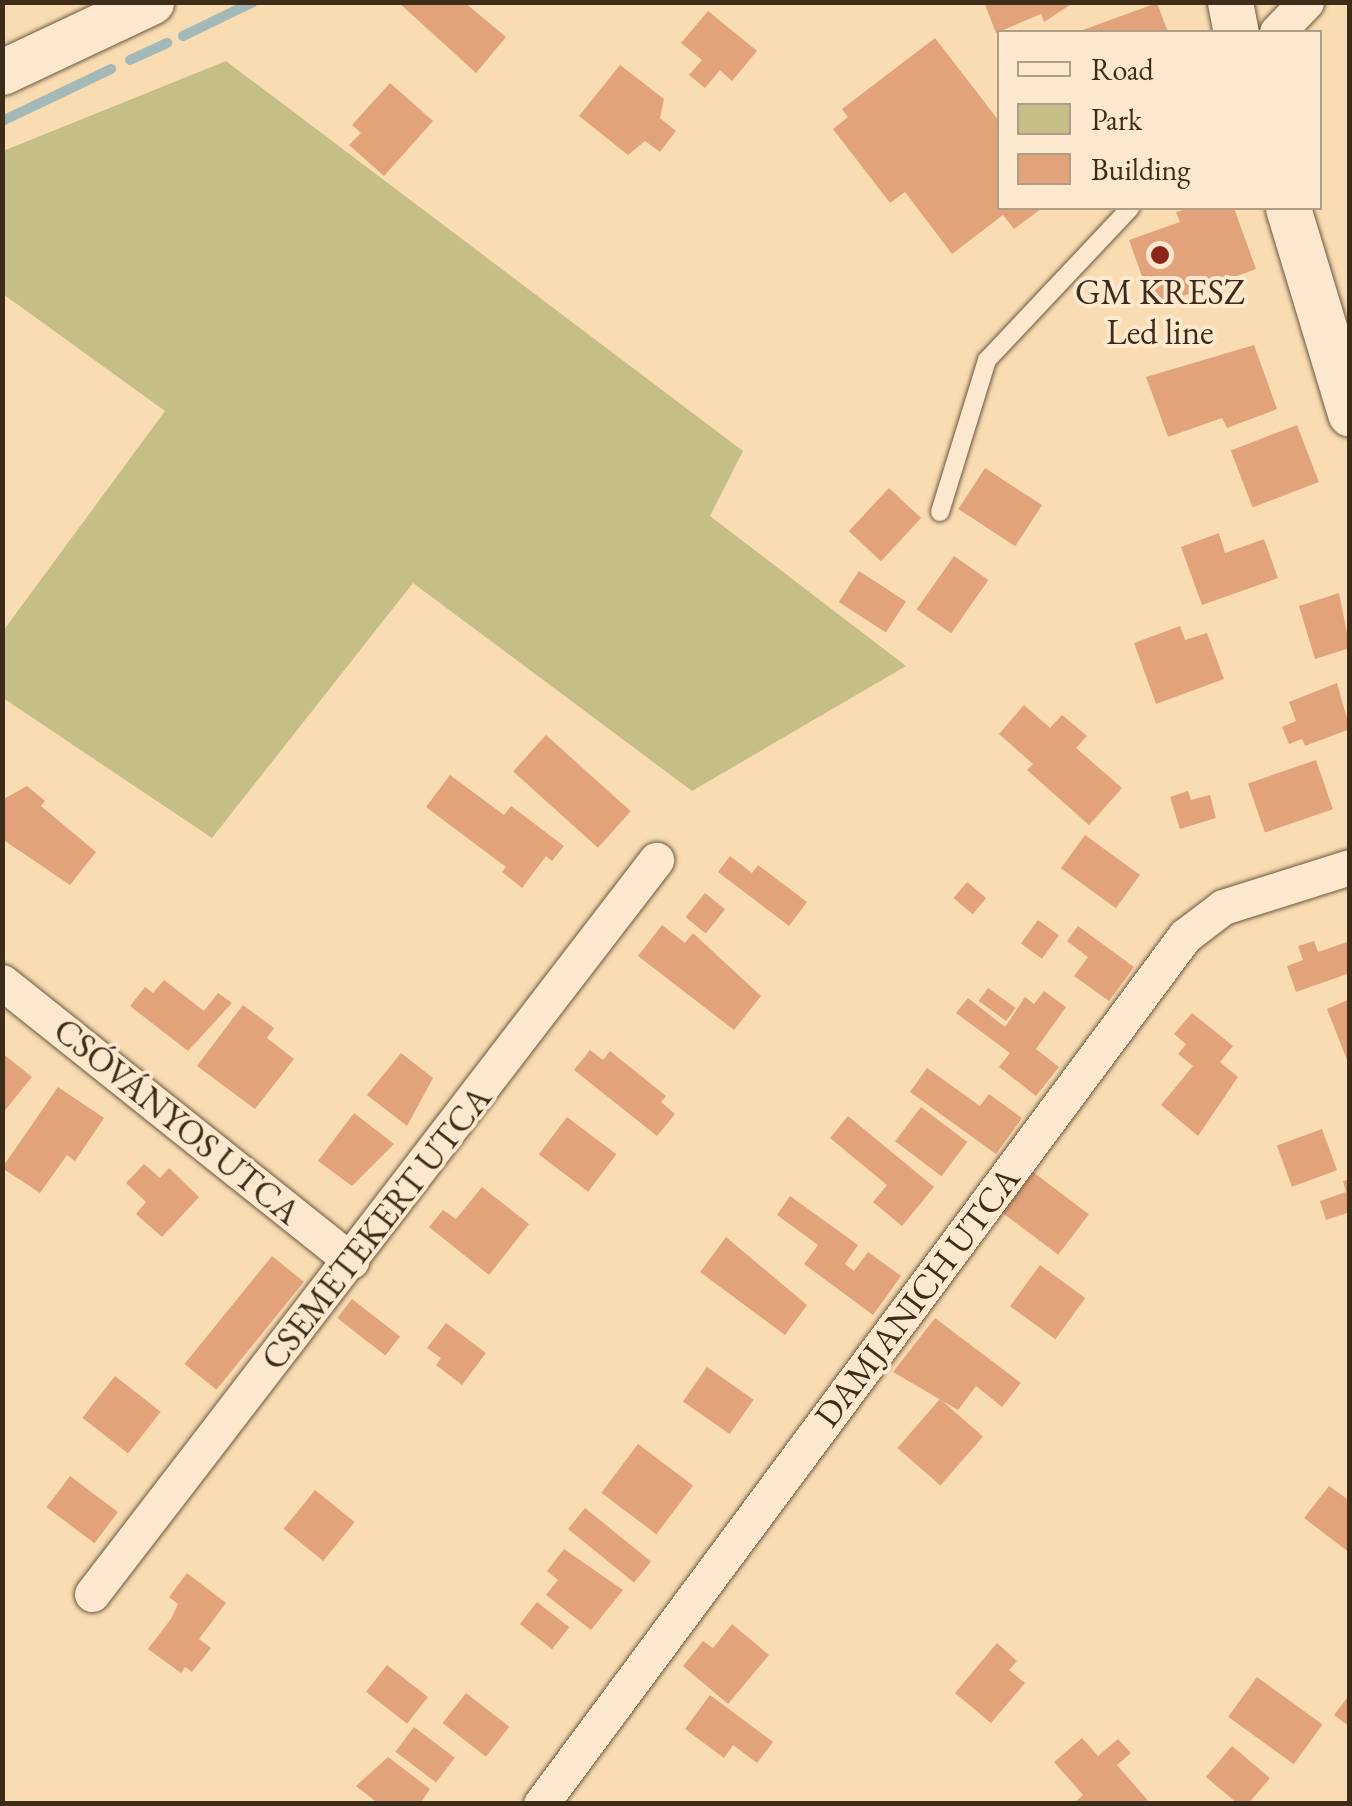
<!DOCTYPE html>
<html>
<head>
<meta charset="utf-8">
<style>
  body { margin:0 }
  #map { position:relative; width:1352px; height:1806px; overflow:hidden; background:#fadcb3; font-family:"EB Garamond",serif }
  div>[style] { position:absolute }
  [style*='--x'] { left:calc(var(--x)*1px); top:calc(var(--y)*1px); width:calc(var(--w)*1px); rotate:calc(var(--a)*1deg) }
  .green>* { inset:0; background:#c6be87 }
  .stream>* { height:10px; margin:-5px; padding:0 5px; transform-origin:5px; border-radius:5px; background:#a2b9b7 }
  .building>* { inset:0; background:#e3a37a; transform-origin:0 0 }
  .roads { filter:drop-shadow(0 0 2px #6c583f) drop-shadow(0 0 2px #6c583f) }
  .service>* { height:18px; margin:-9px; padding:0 9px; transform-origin:9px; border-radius:9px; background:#fce8ce }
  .minor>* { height:35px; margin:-17.5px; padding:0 17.5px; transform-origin:17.5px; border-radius:17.5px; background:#fce8ce }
  .tertiary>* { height:45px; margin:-22.5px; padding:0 22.5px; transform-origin:22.5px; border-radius:22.5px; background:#fce8ce }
  .dots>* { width:28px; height:28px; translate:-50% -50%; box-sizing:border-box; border:5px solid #fce8ce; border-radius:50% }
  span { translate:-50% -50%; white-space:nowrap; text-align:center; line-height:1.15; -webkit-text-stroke:8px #fce8ce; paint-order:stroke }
  .poi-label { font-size:35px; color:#3c2c18 }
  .street-label { font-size:35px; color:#3c2c18 }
  .frame { position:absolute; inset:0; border:5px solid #3c2c18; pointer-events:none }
  .legend { position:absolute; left:997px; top:30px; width:325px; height:180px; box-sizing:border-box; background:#fce8ce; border:2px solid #af9d85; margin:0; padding:12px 18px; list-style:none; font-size:30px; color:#3c2c18 }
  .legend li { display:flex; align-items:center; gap:20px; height:50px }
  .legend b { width:50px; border:2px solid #af9d85 }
</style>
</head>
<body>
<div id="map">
  <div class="green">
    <i style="clip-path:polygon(226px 61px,743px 451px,710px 516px,906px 666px,692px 791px,413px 583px,212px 838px,3px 698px,3px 631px,165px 411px,3px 294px,3px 151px)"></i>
  </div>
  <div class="stream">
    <i style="--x:183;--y:36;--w:78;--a:-25.9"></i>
    <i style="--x:130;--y:60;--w:41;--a:-24.7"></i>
    <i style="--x:2;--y:121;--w:121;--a:-25.5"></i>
  </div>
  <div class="building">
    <i style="clip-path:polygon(398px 2px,464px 2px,506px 37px,476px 73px)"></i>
    <i style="clip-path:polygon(984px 2px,1073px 2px,1073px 3px,1044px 22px,1041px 14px,996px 33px)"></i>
    <i style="clip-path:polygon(1157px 3px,1168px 32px,1077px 32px)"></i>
    <i style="clip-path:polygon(708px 11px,757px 51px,732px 81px,720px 70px,705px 88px,689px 75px,702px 60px,681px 43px)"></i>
    <i style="clip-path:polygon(935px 38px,999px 121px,999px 208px,1042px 208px,1014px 229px,1003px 215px,952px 254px,905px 192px,890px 203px,833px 129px,848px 117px,842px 109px)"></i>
    <i style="clip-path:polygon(620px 65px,664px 99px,660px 118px,676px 131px,660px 152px,645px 141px,628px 155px,579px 116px)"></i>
    <i style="clip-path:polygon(390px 83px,433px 121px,384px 176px,349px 145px,361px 133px,352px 125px)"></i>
    <i style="clip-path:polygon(1191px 208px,1234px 208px,1256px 269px,1153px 307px,1129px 240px,1180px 222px,1176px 212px)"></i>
    <i style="clip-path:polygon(1254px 345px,1277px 409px,1227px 428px,1222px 418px,1168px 437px,1146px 377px)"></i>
    <i style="left:1297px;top:425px;width:61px;height:71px;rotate:69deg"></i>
    <i style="left:985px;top:468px;width:68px;height:49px;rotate:33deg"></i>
    <i style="left:889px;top:488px;width:44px;height:59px;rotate:43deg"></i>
    <i style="clip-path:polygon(1219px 533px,1225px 553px,1264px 539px,1278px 578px,1202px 605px,1181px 547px)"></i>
    <i style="left:954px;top:556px;width:42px;height:65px;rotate:35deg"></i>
    <i style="left:859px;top:571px;width:56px;height:37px;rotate:33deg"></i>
    <i style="clip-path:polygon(1339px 593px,1350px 648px,1315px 659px,1299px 606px)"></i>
    <i style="clip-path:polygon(1180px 626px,1185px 640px,1207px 633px,1224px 679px,1156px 704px,1134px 643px)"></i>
    <i style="clip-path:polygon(1337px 683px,1350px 729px,1305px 746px,1302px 739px,1289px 744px,1282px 727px,1296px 721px,1289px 702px)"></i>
    <i style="clip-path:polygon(1024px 705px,1050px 728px,1062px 715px,1087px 736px,1076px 748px,1122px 788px,1089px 825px,1027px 770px,1033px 764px,999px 734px)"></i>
    <i style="left:546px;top:735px;width:114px;height:49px;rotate:42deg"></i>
    <i style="left:1316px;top:760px;width:52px;height:72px;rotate:71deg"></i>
    <i style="clip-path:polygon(450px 775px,504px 815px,511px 806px,564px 846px,552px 861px,546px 856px,522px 888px,502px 872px,506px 867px,426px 807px)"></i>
    <i style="clip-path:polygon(27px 786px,45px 801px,41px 806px,96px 852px,70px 885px,2px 839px,2px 800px)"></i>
    <i style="clip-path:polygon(1188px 791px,1191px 800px,1210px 795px,1216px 818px,1180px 829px,1170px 797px)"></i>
    <i style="left:1085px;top:835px;width:68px;height:41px;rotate:36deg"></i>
    <i style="clip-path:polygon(730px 856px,752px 873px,758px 865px,807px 902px,789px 926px,718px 872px)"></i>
    <i style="left:967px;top:882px;width:25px;height:21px;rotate:40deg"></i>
    <i style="left:705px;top:893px;width:26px;height:31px;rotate:39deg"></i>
    <i style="left:1038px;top:920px;width:26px;height:29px;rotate:36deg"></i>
    <i style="clip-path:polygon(662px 925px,685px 943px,693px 933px,761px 996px,734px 1030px,638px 956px)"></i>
    <i style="clip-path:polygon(1078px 926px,1134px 967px,1109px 1001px,1074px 976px,1088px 957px,1067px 941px)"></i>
    <i style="clip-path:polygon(1314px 941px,1318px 952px,1350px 941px,1350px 973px,1296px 992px,1287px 966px,1303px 960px,1298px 946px)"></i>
    <i style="clip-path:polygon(164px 980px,204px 1011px,218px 993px,232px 1003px,188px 1051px,130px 1006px,145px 987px,153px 993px)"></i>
    <i style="left:988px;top:988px;width:34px;height:16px;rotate:36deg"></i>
    <i style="clip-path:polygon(1044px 991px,1066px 1007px,1036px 1049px,1059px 1067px,1036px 1096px,999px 1067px,1010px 1053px,956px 1013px,968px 998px,1005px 1027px,1025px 997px,1034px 1004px)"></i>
    <i style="clip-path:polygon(1350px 999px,1350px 1065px,1349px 1065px,1327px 1009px)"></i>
    <i style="clip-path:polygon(243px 1005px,274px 1028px,267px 1038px,294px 1059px,255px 1109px,197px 1066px)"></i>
    <i style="clip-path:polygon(1192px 1013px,1233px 1046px,1220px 1062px,1238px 1077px,1198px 1136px,1161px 1105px,1193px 1066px,1178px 1054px,1186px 1044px,1174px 1034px)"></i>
    <i style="clip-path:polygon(590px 1050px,603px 1060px,610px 1051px,666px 1096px,661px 1102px,675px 1114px,657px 1136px,574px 1070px)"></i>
    <i style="clip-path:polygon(2px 1053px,32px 1077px,2px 1114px)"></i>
    <i style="clip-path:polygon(401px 1053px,433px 1078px,407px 1126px,367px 1095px)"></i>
    <i style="clip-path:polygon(927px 1068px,980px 1106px,989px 1094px,1022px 1118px,996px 1154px,910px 1092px)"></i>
    <i style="clip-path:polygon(58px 1087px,104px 1118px,75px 1161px,67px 1155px,40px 1193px,2px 1168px)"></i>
    <i style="left:921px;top:1107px;width:58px;height:43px;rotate:37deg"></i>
    <i style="clip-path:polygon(354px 1113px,394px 1144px,352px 1186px,318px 1161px)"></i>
    <i style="clip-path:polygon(848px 1116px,934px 1187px,902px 1226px,873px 1202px,887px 1185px,830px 1138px)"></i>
    <i style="left:567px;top:1117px;width:62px;height:47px;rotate:37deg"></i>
    <i style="left:1322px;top:1129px;width:44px;height:48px;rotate:70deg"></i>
    <i style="clip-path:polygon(144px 1164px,160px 1178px,169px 1168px,199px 1197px,162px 1237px,136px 1214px,146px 1202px,126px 1183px)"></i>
    <i style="left:1033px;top:1172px;width:70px;height:51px;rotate:37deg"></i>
    <i style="clip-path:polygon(1350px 1179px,1350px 1212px,1326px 1220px,1320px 1201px,1346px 1192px,1343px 1181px)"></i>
    <i style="clip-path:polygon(482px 1187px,529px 1224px,489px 1275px,429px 1227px,443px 1210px,456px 1219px)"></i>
    <i style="clip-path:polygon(790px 1196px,858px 1245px,845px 1264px,854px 1271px,868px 1252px,901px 1276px,873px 1315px,804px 1264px,818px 1245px,777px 1215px)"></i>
    <i style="clip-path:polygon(726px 1237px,807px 1305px,785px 1335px,700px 1272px)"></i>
    <i style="left:272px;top:1256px;width:41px;height:139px;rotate:39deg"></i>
    <i style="left:1040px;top:1265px;width:56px;height:51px;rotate:36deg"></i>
    <i style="left:352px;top:1299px;width:61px;height:24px;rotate:38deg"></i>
    <i style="clip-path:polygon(935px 1318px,1021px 1383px,1002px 1407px,976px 1386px,958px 1410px,893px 1372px)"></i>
    <i style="clip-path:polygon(446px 1323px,486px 1353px,462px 1385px,436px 1365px,441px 1358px,427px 1348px)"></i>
    <i style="left:707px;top:1367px;width:57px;height:42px;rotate:35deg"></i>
    <i style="left:115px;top:1376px;width:58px;height:53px;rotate:38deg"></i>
    <i style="left:940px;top:1399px;width:57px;height:65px;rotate:41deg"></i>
    <i style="left:638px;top:1444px;width:69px;height:61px;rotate:37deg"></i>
    <i style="left:70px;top:1476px;width:60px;height:39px;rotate:37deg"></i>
    <i style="clip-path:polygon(1329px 1486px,1350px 1501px,1350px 1553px,1304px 1518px)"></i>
    <i style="left:315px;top:1490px;width:51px;height:50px;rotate:39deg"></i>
    <i style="left:585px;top:1508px;width:85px;height:27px;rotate:39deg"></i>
    <i style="clip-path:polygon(564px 1549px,623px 1590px,591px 1630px,546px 1595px,558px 1580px,547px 1571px)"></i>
    <i style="clip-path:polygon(187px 1573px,226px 1603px,199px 1639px,211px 1648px,192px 1672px,185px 1667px,181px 1673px,148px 1649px,171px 1619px,178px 1604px,169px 1597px)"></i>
    <i style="left:537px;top:1602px;width:41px;height:28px;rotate:38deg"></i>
    <i style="clip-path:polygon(732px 1624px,769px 1655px,728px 1704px,683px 1666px,703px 1641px,713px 1648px)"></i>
    <i style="clip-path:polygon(997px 1643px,1017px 1661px,1009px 1670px,1025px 1683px,991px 1723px,955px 1693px)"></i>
    <i style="left:387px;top:1665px;width:52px;height:34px;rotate:38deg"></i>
    <i style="left:1257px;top:1677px;width:81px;height:49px;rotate:36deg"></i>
    <i style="left:466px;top:1693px;width:55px;height:38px;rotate:38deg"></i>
    <i style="clip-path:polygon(1350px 1694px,1350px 1727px,1334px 1715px)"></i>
    <i style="clip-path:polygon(710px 1695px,773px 1742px,757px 1763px,733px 1745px,724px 1758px,685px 1729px)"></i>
    <i style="left:414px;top:1727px;width:51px;height:31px;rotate:37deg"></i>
    <i style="clip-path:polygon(1082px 1738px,1098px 1756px,1118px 1739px,1131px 1753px,1117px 1765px,1151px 1804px,1073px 1804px,1083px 1795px,1054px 1762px)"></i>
    <i style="clip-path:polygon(1232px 1746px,1270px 1778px,1248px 1804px,1238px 1804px,1206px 1777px)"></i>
    <i style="clip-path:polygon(388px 1757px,430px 1789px,420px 1804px,379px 1804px,356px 1786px)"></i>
  </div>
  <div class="roads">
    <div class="service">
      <i style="--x:940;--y:512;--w:159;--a:-72.8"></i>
      <i style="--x:987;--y:360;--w:209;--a:-46.7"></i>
    </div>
    <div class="minor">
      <i style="--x:1277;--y:32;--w:42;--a:-46"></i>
      <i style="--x:2;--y:982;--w:447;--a:38.6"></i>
      <i style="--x:92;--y:1594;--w:926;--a:-52.46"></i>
      <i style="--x:541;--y:1804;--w:1081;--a:-53.43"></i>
      <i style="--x:1185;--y:936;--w:48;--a:-37.3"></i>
      <i style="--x:1223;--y:907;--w:133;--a:-17.5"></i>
    </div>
    <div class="tertiary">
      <i style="--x:1230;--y:2;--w:31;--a:79"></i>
      <i style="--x:2;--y:72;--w:165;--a:-25.2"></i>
      <i style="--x:1288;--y:208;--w:215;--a:73.2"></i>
    </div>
  </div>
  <div class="dots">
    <i style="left:1160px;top:255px;background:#8f2418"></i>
  </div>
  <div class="poi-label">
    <span style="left:1160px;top:312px">GM KRESZ<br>Led line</span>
  </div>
  <div class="street-label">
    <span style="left:177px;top:1121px;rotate:39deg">CSÓVÁNYOS UTCA</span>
    <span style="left:376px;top:1228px;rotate:-52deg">CSEMETEKERT UTCA</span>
    <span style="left:917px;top:1297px;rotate:-53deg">DAMJANICH UTCA</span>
  </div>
  <div class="frame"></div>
  <ul class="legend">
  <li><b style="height:12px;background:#fce8ce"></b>Road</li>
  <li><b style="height:28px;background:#c6be87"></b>Park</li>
  <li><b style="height:28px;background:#e3a37a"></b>Building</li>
  </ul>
</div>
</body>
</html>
